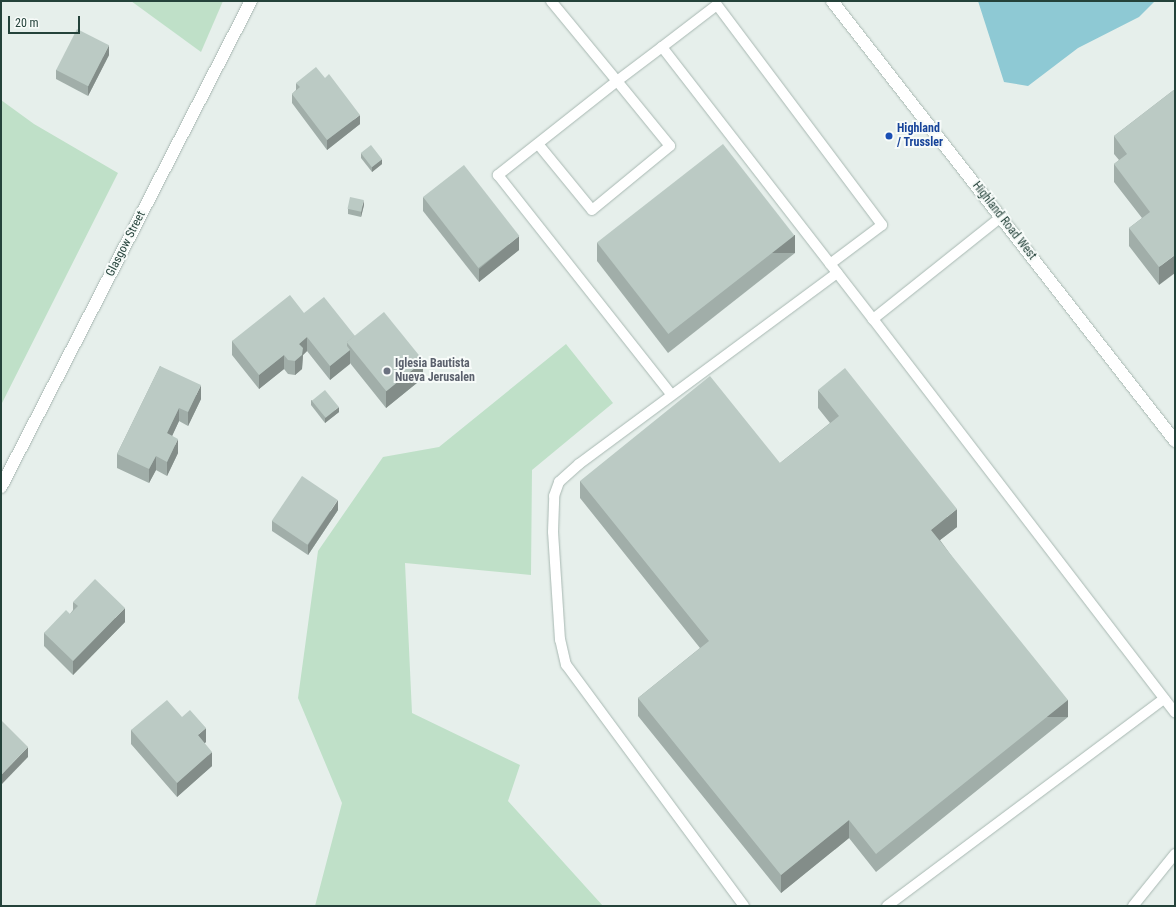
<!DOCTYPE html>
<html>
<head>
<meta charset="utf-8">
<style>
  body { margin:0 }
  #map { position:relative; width:1176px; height:907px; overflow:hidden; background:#e6efeb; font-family:"Roboto Condensed",sans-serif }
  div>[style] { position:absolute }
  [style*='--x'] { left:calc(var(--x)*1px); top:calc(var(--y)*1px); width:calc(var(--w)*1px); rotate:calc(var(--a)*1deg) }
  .green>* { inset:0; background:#bfe0c8 }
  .water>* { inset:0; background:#8ec9d4 }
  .roads { filter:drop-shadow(0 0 1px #a8b8b2) drop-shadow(0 0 1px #a8b8b2) }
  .service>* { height:10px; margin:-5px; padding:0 5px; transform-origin:5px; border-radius:5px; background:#fff }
  .minor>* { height:12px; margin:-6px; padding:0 6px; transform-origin:6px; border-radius:6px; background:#fff }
  .secondary>* { height:12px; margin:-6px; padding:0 6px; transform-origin:6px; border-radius:6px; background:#fff }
  .wall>* { inset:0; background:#a1aea9 }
  .shaded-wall>* { inset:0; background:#838d89; transform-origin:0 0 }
  .building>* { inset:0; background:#bbcac4; transform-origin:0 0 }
  .dots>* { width:11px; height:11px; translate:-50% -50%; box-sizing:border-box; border:2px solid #f7fbf9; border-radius:50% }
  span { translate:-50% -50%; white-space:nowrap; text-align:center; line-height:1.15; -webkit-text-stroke:4px #f7fbf9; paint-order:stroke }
  .transit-label { font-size:12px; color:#164399; font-weight:700 }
  .left { translate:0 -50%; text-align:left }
  .street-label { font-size:12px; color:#24423a }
  .worship-label { font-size:12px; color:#5b616d; font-weight:700 }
  .frame { position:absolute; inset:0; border:2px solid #24423a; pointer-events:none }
  .scale { position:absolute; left:8px; top:16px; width:72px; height:18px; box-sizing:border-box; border:2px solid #24423a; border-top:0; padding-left:5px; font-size:12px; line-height:14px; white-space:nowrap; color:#24423a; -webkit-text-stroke:3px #f7fbf9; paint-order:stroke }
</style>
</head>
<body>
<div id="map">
  <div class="green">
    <i style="clip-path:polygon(131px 1px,223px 1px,201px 52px)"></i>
    <i style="clip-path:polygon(1px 100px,34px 124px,118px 173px,1px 405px)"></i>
    <i style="clip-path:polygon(566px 344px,613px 403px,532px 470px,531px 575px,405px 563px,412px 713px,520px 765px,508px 801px,603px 906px,315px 906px,342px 803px,298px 698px,318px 551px,383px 457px,439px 447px)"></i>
  </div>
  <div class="water">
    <i style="clip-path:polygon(978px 1px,1155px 1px,1139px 17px,1078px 48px,1028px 86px,1004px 82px)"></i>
  </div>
  <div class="roads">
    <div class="service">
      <i style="--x:551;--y:1;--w:104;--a:50.5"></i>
      <i style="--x:617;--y:81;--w:56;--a:-37.1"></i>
      <i style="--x:662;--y:47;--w:344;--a:52.2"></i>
      <i style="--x:662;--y:47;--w:69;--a:-37.4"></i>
      <i style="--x:717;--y:5;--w:275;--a:53.1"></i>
      <i style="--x:882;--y:225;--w:65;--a:143.1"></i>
      <i style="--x:538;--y:144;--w:85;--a:50.7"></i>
      <i style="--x:592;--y:210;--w:101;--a:-39.4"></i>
      <i style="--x:670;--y:146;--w:84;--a:-129.2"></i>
      <i style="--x:617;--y:81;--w:152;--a:141.7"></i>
      <i style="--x:498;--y:175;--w:280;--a:51.7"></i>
      <i style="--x:1001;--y:217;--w:164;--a:141.4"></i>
      <i style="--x:873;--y:319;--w:496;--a:52.5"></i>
      <i style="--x:744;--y:906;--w:300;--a:-126.4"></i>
      <i style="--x:566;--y:665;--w:26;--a:-103"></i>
      <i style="--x:560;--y:640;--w:108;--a:-93.7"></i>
      <i style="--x:553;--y:532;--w:36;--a:-88"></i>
      <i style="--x:554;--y:496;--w:15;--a:-70"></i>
      <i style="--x:559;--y:482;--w:27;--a:-42"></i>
      <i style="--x:579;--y:464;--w:321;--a:-36.5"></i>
      <i style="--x:887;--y:906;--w:346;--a:-36.8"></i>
      <i style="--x:1133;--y:906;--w:67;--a:-51.1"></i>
    </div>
    <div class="minor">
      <i style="--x:1;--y:487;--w:547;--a:-62.78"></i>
    </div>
    <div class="secondary">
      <i style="--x:832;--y:1;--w:558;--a:52.06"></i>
    </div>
  </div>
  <div class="wall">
    <i style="clip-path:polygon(109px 55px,88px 96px,56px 79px,56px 70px)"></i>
    <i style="clip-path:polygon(296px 83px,360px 124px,327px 150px,292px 103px,292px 94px,296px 90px)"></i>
    <i style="clip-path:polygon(1175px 89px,1159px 285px,1129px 246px,1129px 228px,1142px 218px,1114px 182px,1114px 164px,1119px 160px,1114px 154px,1114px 136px)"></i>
    <i style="clip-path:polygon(361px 153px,382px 164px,372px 172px,361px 158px)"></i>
    <i style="clip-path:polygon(423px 197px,519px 250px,479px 282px,423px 211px)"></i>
    <i style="clip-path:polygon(364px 205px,361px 217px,348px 214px,348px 209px)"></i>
    <i style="clip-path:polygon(597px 243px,795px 253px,668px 353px,597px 261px)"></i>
    <i style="clip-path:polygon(304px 313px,355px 336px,423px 378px,386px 408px,350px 363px,330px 380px,307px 351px,303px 355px,302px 369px,295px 375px,288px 374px,284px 369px,259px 389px,232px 355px,232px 341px)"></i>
    <i style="clip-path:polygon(160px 366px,201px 399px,188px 426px,179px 421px,172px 436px,178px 453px,167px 476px,156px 470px,149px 483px,117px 468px,117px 454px)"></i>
    <i style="clip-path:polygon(818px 390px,957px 527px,940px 540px,1068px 717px,876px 872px,849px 838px,781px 893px,638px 716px,638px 698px,700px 648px,580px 498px,580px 481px,780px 463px,830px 423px,818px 408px)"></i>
    <i style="clip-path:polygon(311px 400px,339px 412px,325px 423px,311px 405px)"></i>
    <i style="clip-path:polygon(338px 510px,308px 555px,272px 531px,272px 521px)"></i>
    <i style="clip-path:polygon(73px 602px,125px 622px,73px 675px,44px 646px,44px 633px,70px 614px,73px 610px)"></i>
    <i style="clip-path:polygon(182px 717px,206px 742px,204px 743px,212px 766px,177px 797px,131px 744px,131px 730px)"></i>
  </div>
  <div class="shaded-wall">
    <i style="clip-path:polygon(109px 45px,109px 55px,88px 96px,88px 86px)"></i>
    <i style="clip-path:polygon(360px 115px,360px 124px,327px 150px,327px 140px)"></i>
    <i style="clip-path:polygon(382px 159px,382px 164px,372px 172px,372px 167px)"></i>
    <i style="clip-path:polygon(364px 200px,364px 205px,361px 217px,361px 212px)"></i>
    <i style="left:795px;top:235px;width:18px;height:162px;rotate:90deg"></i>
    <i style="clip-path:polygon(519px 236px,519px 250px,479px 282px,479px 269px)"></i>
    <i style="clip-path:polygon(1175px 255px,1175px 273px,1159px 285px,1159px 267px)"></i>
    <i style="clip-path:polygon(307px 337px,307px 351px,303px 355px,302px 369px,295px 375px,295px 361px,299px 344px)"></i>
    <i style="clip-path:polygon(350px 350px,350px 364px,330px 380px,330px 366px)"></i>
    <i style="clip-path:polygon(284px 355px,284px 369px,259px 389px,259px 375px)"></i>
    <i style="clip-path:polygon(423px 361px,423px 378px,386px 408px,386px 391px)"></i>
    <i style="clip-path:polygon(201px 385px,201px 399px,188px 426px,188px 412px)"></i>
    <i style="clip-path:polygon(339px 407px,339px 412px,325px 423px,325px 418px)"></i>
    <i style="clip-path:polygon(179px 408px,179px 421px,167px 447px,167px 433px)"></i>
    <i style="clip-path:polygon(178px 439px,178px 453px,167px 476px,167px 462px)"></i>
    <i style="clip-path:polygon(156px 456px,156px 470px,149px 483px,149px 469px)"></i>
    <i style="clip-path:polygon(338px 500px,338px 510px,308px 555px,308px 545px)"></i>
    <i style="clip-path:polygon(957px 509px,957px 527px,931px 547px,931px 530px)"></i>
    <i style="clip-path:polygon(125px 608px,125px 622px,73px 675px,73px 661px)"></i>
    <i style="left:1068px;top:700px;width:17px;height:246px;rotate:90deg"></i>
    <i style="clip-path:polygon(206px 728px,206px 742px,198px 749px,198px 735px)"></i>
    <i style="clip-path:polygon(28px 747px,28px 757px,1px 785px,1px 775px)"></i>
    <i style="clip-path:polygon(212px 752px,212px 766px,177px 797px,177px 783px)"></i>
    <i style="clip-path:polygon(849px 820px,849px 838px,781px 893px,781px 875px)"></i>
  </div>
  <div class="building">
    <i style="left:77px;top:29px;width:36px;height:46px;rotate:27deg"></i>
    <i style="clip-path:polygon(316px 67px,325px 78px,329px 74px,360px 115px,327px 140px,292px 94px,300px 87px,296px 83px)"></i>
    <i style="clip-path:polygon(1175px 89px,1175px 255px,1159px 267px,1129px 228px,1150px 212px,1114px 164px,1127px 154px,1114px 136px)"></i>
    <i style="left:723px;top:144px;width:116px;height:160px;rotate:52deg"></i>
    <i style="left:371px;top:145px;width:18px;height:13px;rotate:52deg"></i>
    <i style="left:464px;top:165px;width:90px;height:52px;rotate:52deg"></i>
    <i style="left:350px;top:197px;width:14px;height:12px;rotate:12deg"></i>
    <i style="clip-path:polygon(290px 295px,304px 313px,324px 297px,355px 336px,347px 342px,347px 346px,350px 350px,330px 366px,307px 337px,299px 344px,303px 348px,302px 355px,295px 361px,288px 360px,284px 355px,259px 375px,232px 341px)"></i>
    <i style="left:384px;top:312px;width:63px;height:48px;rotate:51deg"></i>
    <i style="clip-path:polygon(160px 366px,201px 385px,188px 412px,179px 408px,167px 433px,178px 439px,167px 462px,156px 456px,149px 469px,117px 454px)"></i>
    <i style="clip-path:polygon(845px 368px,957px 509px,931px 530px,1068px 700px,876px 854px,849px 820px,781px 875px,638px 698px,709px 641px,580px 481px,710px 376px,780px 463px,839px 416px,818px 390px)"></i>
    <i style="left:325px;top:390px;width:22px;height:17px;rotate:51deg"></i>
    <i style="left:302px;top:476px;width:43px;height:54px;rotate:34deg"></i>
    <i style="clip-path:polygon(95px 579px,125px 608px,73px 661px,44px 633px,66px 610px,70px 614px,78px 606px,73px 602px)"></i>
    <i style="clip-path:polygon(167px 700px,182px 717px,190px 710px,206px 728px,198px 735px,212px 752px,177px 783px,131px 730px)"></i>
    <i style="clip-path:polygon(1px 720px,28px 747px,1px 775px)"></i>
  </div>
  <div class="dots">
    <i style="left:889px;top:136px;background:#1a4fb4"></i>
    <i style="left:387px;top:371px;background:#6b7280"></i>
  </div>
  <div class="transit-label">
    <span class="left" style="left:897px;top:136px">Highland<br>/ Trussler</span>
  </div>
  <div class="street-label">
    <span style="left:1004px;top:221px;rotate:52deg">Highland Road West</span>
    <span style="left:126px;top:244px;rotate:-63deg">Glasgow Street</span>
  </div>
  <div class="worship-label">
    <span class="left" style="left:395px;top:371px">Iglesia Bautista<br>Nueva Jerusalen</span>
  </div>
  <div class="frame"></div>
  <div class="scale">20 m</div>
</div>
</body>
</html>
